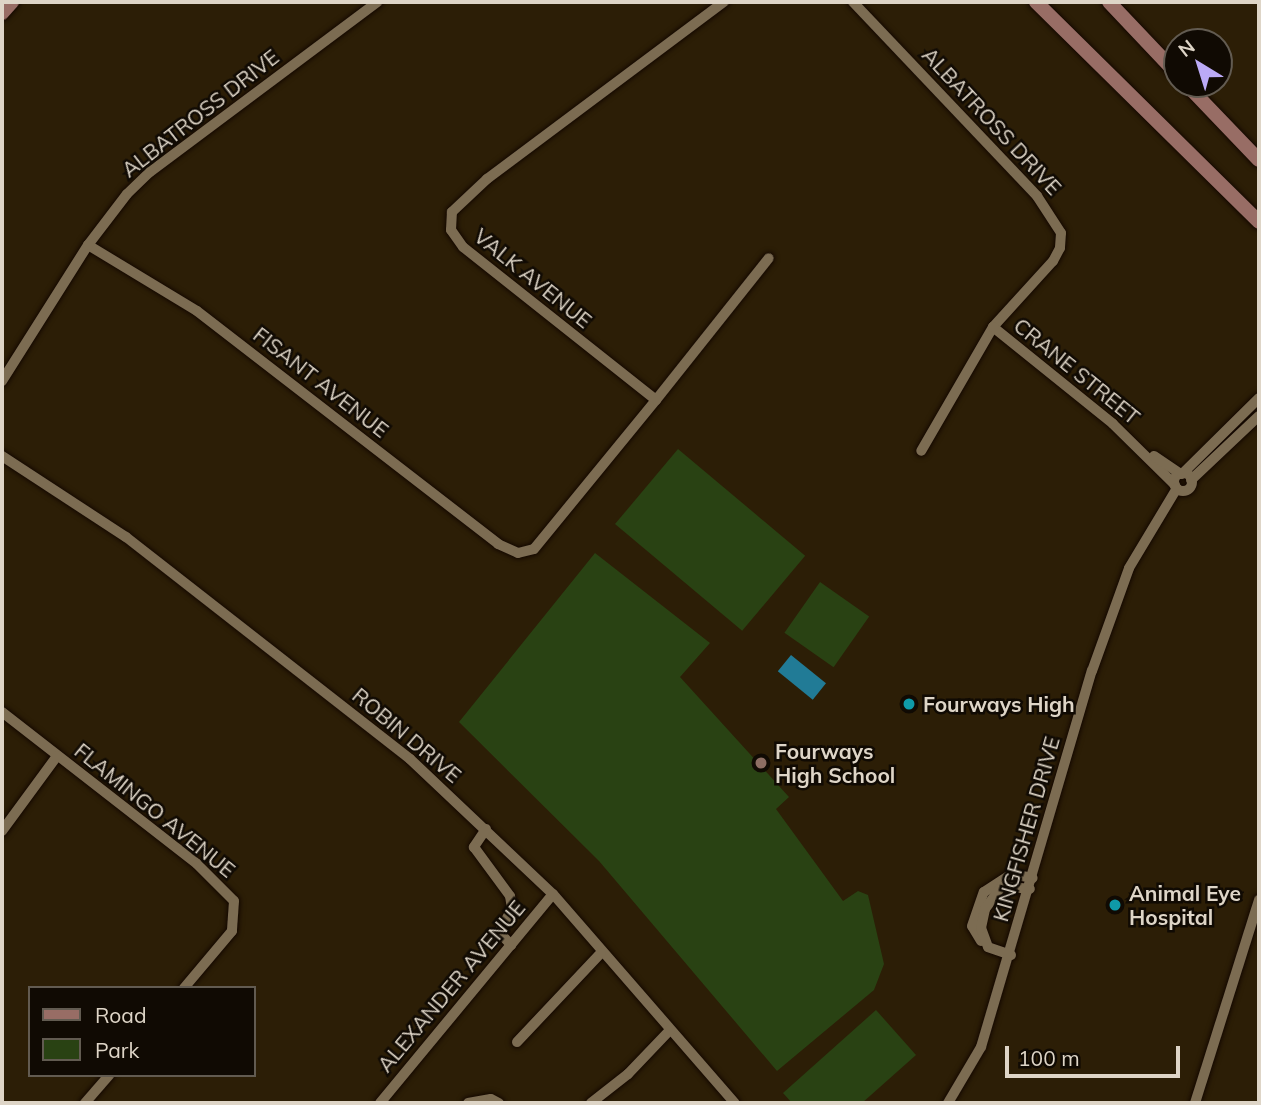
<!DOCTYPE html>
<html>
<head>
<meta charset="utf-8">
<style>
  body { margin:0 }
  #map { position:relative; width:1261px; height:1105px; overflow:hidden; background:#2c1e06; font-family:Mulish,sans-serif }
  div>[style] { position:absolute }
  [style*='--x'] { left:calc(var(--x)*1px); top:calc(var(--y)*1px); width:calc(var(--w)*1px); rotate:calc(var(--a)*1deg) }
  .green>* { inset:0; background:#294213; transform-origin:0 0 }
  .water>* { inset:0; background:#217b96; transform-origin:0 0 }
  .roads { filter:drop-shadow(0 0 2px #140800) drop-shadow(0 0 2px #140800) }
  .minor>* { height:10px; margin:-5px; padding:0 5px; transform-origin:5px; border-radius:5px; background:#7c6c52 }
  .minor>.ring { margin:-5px; padding:0; box-sizing:content-box; background:none; border:10px solid #7c6c52; border-radius:50% }
  .secondary>* { height:14px; margin:-7px; padding:0 7px; transform-origin:7px; border-radius:7px; background:#986d65 }
  .dots>* { width:19px; height:19px; translate:-50% -50%; box-sizing:border-box; border:4px solid #100a03; border-radius:50% }
  span { translate:-50% -50%; white-space:nowrap; text-align:center; line-height:1.15; -webkit-text-stroke:5px #100a03; paint-order:stroke }
  .street-label { font-size:21px; color:#ded5c7 }
  .poi-label { font-size:21px; color:#ded5c7; font-weight:700 }
  .left { translate:0 -50%; text-align:left }
  .frame { position:absolute; inset:0; border:4px solid #ded5c7; pointer-events:none }
  .legend { position:absolute; left:28px; top:986px; width:228px; height:91px; box-sizing:border-box; background:#100a03; border:2px solid #625b51; margin:0; padding:9px 12px; list-style:none; font-size:21px; color:#ded5c7 }
  .legend li { display:flex; align-items:center; gap:14px; height:35px }
  .legend b { width:35px; border:2px solid #625b51 }
  .north { position:absolute; left:1163px; top:28px; width:70px; height:70px; box-sizing:border-box; background:#100a03; border:2px solid #625b51; border-radius:50%; rotate:322deg; font-size:19px; font-weight:700; line-height:28px; text-align:center; color:#ded5c7 }
  .north::after { content:''; display:block; margin:auto; width:24px; height:32px; background:#bbaaf6; clip-path:polygon(50% 0,100% 100%,50% 72%,0 100%) }
  .scale { position:absolute; left:1005px; top:1046px; width:175px; height:32px; box-sizing:border-box; border:4px solid #ded5c7; border-top:0; padding-left:9px; font-size:21px; line-height:24px; white-space:nowrap; color:#ded5c7; -webkit-text-stroke:5px #100a03; paint-order:stroke }
</style>
</head>
<body>
<div id="map">
  <div class="green">
    <i style="left:678px;top:449px;width:166px;height:98px;rotate:40deg"></i>
    <i style="clip-path:polygon(595px 553px,710px 643px,680px 677px,789px 797px,776px 809px,843px 901px,858px 891px,868px 895px,884px 964px,874px 990px,777px 1071px,599px 861px,459px 722px)"></i>
    <i style="left:820px;top:582px;width:60px;height:62px;rotate:35deg"></i>
    <i style="clip-path:polygon(876px 1010px,916px 1055px,862px 1103px,792px 1103px,783px 1093px)"></i>
  </div>
  <div class="water">
    <i style="left:791px;top:655px;width:45px;height:21px;rotate:39deg"></i>
  </div>
  <div class="roads">
    <div class="minor">
      <i style="--x:853;--y:2;--w:267;--a:46.5"></i>
      <i style="--x:1037;--y:196;--w:44;--a:57"></i>
      <i style="--x:1061;--y:233;--w:15;--a:94"></i>
      <i style="--x:1060;--y:248;--w:15;--a:118"></i>
      <i style="--x:1053;--y:261;--w:89;--a:132.3"></i>
      <i style="--x:993;--y:327;--w:143;--a:120.1"></i>
      <i style="--x:88;--y:245;--w:127;--a:31.2"></i>
      <i style="--x:197;--y:311;--w:381;--a:37.7"></i>
      <i style="--x:498;--y:544;--w:22;--a:24"></i>
      <i style="--x:518;--y:553;--w:16;--a:-14"></i>
      <i style="--x:534;--y:549;--w:193;--a:-50.7"></i>
      <i style="--x:656;--y:400;--w:246;--a:-141.6"></i>
      <i style="--x:463;--y:247;--w:21;--a:-125"></i>
      <i style="--x:451;--y:230;--w:18;--a:-87"></i>
      <i style="--x:452;--y:212;--w:48;--a:-43.3"></i>
      <i style="--x:487;--y:179;--w:296;--a:-36.8"></i>
      <i style="--x:993;--y:327;--w:154;--a:38.9"></i>
      <i style="--x:1113;--y:424;--w:87;--a:44.5"></i>
      <i style="--x:2;--y:381;--w:161;--a:-57.7"></i>
      <i style="--x:88;--y:245;--w:64;--a:-52.6"></i>
      <i style="--x:127;--y:194;--w:32;--a:-44"></i>
      <i style="--x:150;--y:172;--w:284;--a:-36.8"></i>
      <i style="--x:656;--y:400;--w:181;--a:-51.5"></i>
      <i style="--x:2;--y:456;--w:148;--a:33.2"></i>
      <i style="--x:126;--y:537;--w:360;--a:38"></i>
      <i style="--x:410;--y:759;--w:197;--a:43.4"></i>
      <i style="--x:553;--y:894;--w:277;--a:49"></i>
      <i style="--x:1154;--y:456;--w:32;--a:34"></i>
      <i class="ring" style="left:1174px;top:473px;width:8px;height:8px"></i>
      <i style="--x:1182;--y:474;--w:108;--a:-44.6"></i>
      <i style="--x:1191;--y:480;--w:93;--a:-43.3"></i>
      <i style="--x:2;--y:712;--w:247;--a:37.9"></i>
      <i style="--x:197;--y:864;--w:52;--a:45"></i>
      <i style="--x:234;--y:901;--w:30;--a:94"></i>
      <i style="--x:232;--y:931;--w:75;--a:130.1"></i>
      <i style="--x:486;--y:829;--w:22;--a:124"></i>
      <i style="--x:474;--y:847;--w:61;--a:53.7"></i>
      <i style="--x:510;--y:896;--w:13;--a:81"></i>
      <i style="--x:512;--y:909;--w:26;--a:119"></i>
      <i style="--x:499;--y:932;--w:18;--a:47"></i>
      <i style="--x:2;--y:831;--w:93;--a:-53.7"></i>
      <i style="--x:981;--y:941;--w:17;--a:-121"></i>
      <i style="--x:972;--y:926;--w:36;--a:-71"></i>
      <i style="--x:984;--y:892;--w:33;--a:-33"></i>
      <i style="--x:1012;--y:874;--w:21;--a:11"></i>
      <i style="--x:1011;--y:955;--w:24;--a:-161"></i>
      <i style="--x:988;--y:947;--w:20;--a:-110"></i>
      <i style="--x:981;--y:928;--w:19;--a:-78"></i>
      <i style="--x:985;--y:909;--w:29;--a:-54"></i>
      <i style="--x:1002;--y:886;--w:28;--a:6"></i>
      <i style="--x:517;--y:1042;--w:122;--a:-46.7"></i>
      <i style="--x:85;--y:1103;--w:37;--a:-49"></i>
      <i style="--x:380;--y:1103;--w:271;--a:-50.4"></i>
      <i style="--x:468;--y:1103;--w:23;--a:-10"></i>
      <i style="--x:491;--y:1099;--w:9;--a:27"></i>
      <i style="--x:591;--y:1103;--w:47;--a:-38.1"></i>
      <i style="--x:628;--y:1074;--w:61;--a:-46.3"></i>
      <i style="--x:948;--y:1103;--w:65;--a:-59.5"></i>
      <i style="--x:981;--y:1047;--w:392;--a:-73.6"></i>
      <i style="--x:1092;--y:671;--w:109;--a:-70.2"></i>
      <i style="--x:1129;--y:568;--w:93;--a:-59"></i>
      <i style="--x:1195;--y:1103;--w:213;--a:-72.5"></i>
    </div>
    <div class="secondary">
      <i style="--x:1036;--y:2;--w:313;--a:44.6"></i>
      <i style="--x:1109;--y:2;--w:99;--a:46.6"></i>
      <i style="--x:2;--y:13;--w:15;--a:-48"></i>
      <i style="--x:1186;--y:84;--w:105;--a:46.2"></i>
    </div>
  </div>
  <div class="dots">
    <i style="left:909px;top:704px;background:#0f9aa8"></i>
    <i style="left:761px;top:763px;background:#8d6e63"></i>
    <i style="left:1115px;top:905px;background:#0f9aa8"></i>
  </div>
  <div class="street-label">
    <span style="left:200px;top:113px;rotate:-38deg">ALBATROSS DRIVE</span>
    <span style="left:992px;top:121px;rotate:47deg">ALBATROSS DRIVE</span>
    <span style="left:533px;top:278px;rotate:39deg">VALK AVENUE</span>
    <span style="left:1077px;top:371px;rotate:39deg">CRANE STREET</span>
    <span style="left:321px;top:382px;rotate:38deg">FISANT AVENUE</span>
    <span style="left:407px;top:735px;rotate:40deg">ROBIN DRIVE</span>
    <span style="left:155px;top:810px;rotate:39deg">FLAMINGO AVENUE</span>
    <span style="left:1026px;top:829px;rotate:-74deg">KINGFISHER DRIVE</span>
    <span style="left:451px;top:986px;rotate:-50deg">ALEXANDER AVENUE</span>
  </div>
  <div class="poi-label">
    <span class="left" style="left:923px;top:704px">Fourways High</span>
    <span class="left" style="left:775px;top:763px">Fourways<br>High School</span>
    <span class="left" style="left:1129px;top:905px">Animal Eye<br>Hospital</span>
  </div>
  <div class="frame"></div>
  <ul class="legend">
  <li><b style="height:9px;background:#986d65"></b>Road</li>
  <li><b style="height:19px;background:#294213"></b>Park</li>
  </ul>
  <div class="north">N</div>
  <div class="scale">100 m</div>
</div>
</body>
</html>
